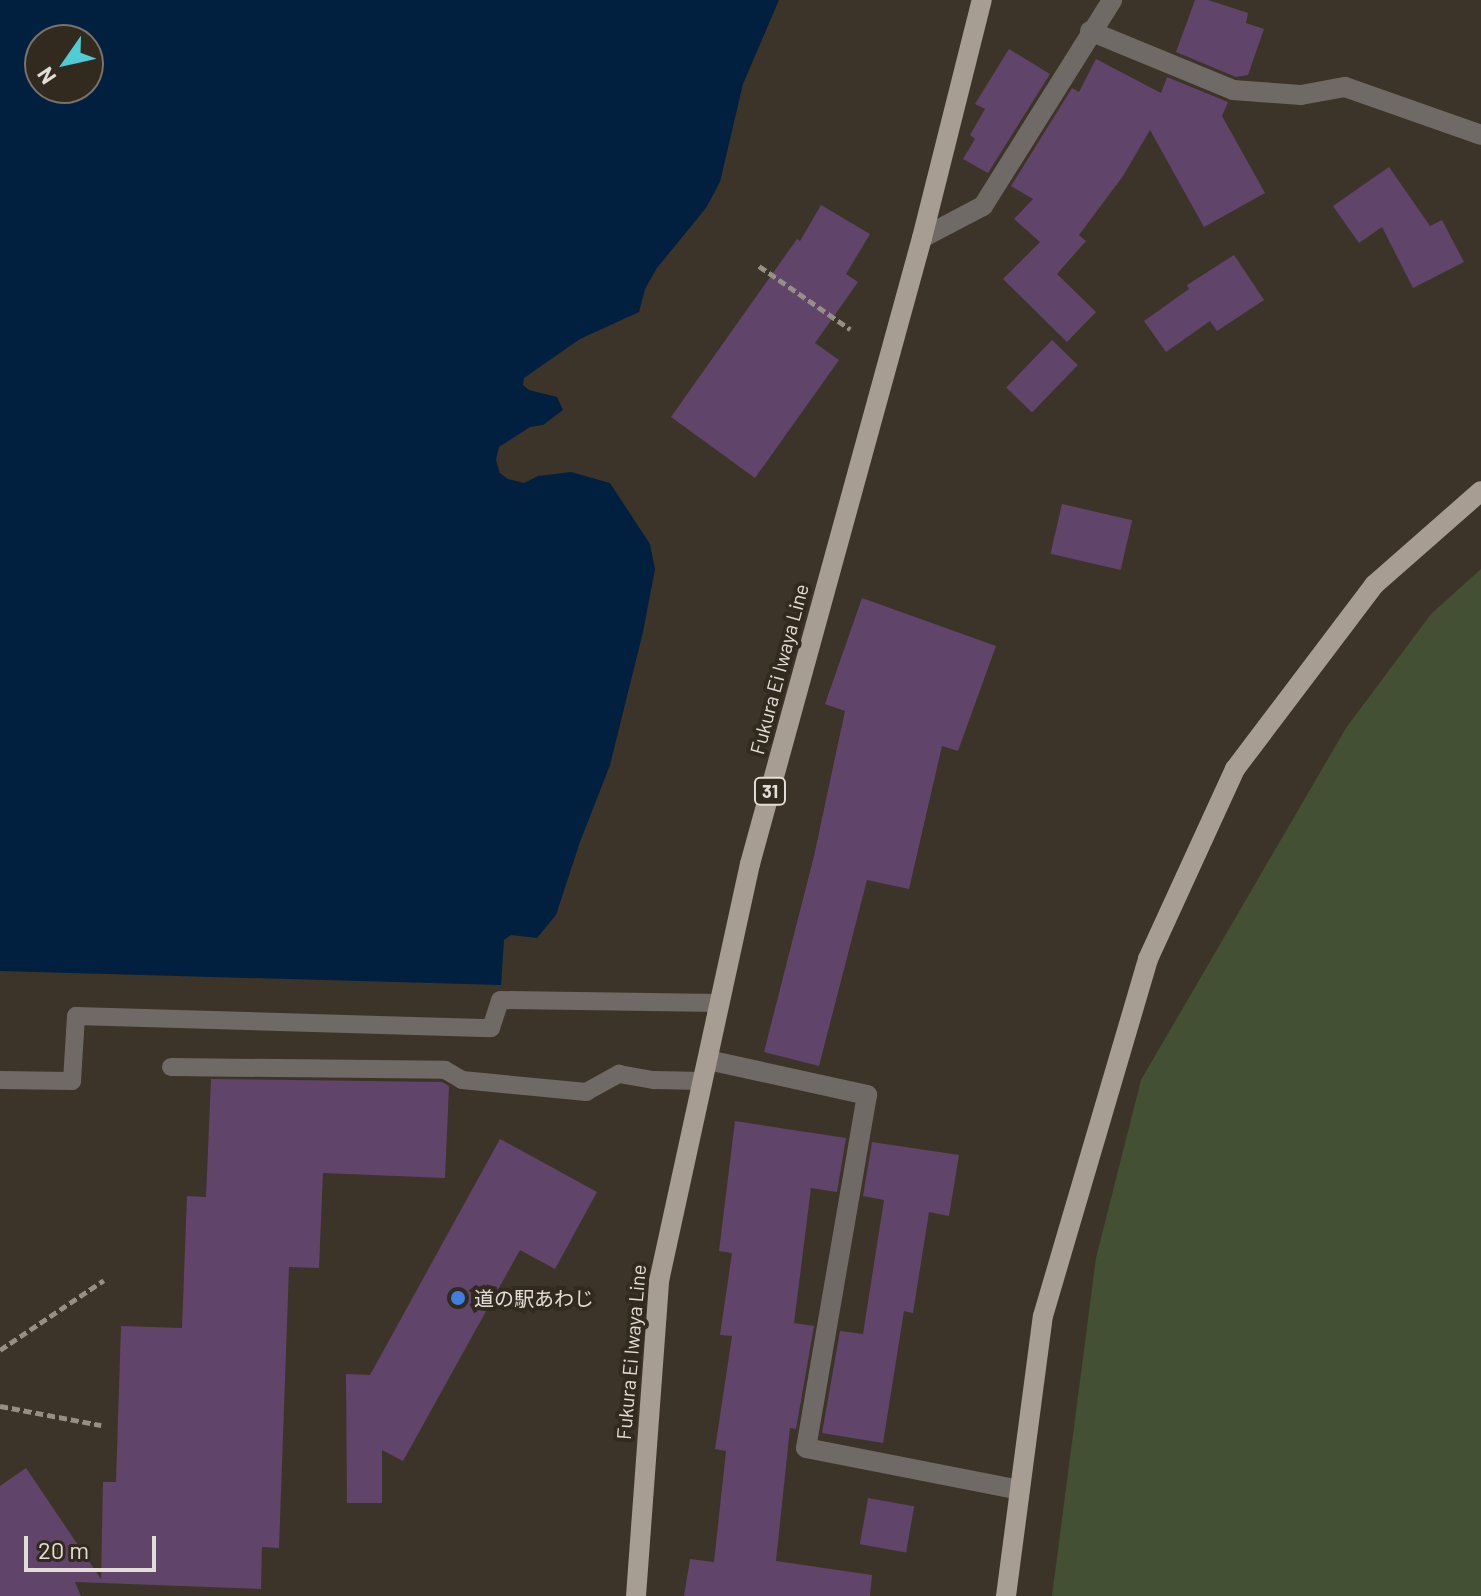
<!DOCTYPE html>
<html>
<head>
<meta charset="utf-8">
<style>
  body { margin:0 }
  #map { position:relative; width:1481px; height:1596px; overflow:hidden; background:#3c3428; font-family:Barlow,"Noto Sans JP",sans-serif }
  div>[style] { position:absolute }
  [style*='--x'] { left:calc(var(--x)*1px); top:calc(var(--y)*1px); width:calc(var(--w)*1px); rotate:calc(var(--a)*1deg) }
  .green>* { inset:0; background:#445033 }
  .water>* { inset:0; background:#01203f }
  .building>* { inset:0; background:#614469; transform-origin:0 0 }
  .path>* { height:5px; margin-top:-2.5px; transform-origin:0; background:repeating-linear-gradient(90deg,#968f86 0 8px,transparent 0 12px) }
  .service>* { height:18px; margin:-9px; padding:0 9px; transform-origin:9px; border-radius:9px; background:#6f6a65 }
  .minor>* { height:20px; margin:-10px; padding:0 10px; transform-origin:10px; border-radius:10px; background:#6f6a65 }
  .primary>* { height:20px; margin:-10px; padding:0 10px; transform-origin:10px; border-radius:10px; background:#a79d92 }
  .dots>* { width:22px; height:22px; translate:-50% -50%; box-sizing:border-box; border:4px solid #322a1e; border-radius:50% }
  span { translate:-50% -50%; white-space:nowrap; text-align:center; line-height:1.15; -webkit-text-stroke:8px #322a1e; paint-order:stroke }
  .shield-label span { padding:2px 6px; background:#322a1e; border:2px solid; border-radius:6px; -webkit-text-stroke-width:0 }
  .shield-label { font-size:18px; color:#e2ddd6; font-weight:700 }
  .street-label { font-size:20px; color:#e2ddd6 }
  .poi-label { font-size:20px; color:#e2ddd6 }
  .left { translate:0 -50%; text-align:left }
  .north { position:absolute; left:24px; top:24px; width:80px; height:80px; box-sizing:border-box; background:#322a1e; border:2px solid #787268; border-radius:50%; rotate:236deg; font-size:22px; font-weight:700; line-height:32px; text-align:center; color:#e2ddd6 }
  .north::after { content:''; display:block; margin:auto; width:28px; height:36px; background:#51ccd3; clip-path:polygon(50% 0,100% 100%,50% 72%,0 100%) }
  .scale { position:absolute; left:24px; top:1536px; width:132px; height:36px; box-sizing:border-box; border:4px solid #e2ddd6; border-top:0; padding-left:10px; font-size:24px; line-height:28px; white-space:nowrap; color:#e2ddd6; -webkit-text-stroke:6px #322a1e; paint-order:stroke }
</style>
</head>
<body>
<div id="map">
  <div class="green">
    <i style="clip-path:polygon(1481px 569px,1481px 1596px,1052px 1596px,1096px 1258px,1141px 1080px,1346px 728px,1431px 614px)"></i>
  </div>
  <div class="water">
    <i style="clip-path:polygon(evenodd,0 0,779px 0,743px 84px,720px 182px,706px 208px,657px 268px,645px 289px,639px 312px,580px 339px,524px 378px,523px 385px,529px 390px,557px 397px,563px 410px,543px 425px,530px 427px,499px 447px,496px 460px,500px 473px,508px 479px,524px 483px,538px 476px,571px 472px,610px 483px,650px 544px,655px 569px,643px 632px,610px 765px,580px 842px,556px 915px,537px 938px,511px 935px,504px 940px,501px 985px,0 971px,0 0,40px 40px,88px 40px,88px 88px,40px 88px,40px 40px)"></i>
  </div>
  <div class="building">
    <i style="clip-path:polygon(1195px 0,1208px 0,1248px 13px,1246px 23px,1264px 29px,1248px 75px,1236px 77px,1176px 52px)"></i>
    <i style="clip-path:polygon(1009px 49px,1050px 74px,988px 173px,963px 159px,975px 139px,970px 135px,985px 109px,975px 104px)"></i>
    <i style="clip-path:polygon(1096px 59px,1161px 93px,1167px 77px,1228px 102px,1222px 116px,1265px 193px,1204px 227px,1150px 130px,1123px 176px,1079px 235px,1086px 241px,1057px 274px,1096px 312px,1067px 342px,1003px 279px,1040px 242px,1014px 219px,1033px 199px,1011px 186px,1072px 88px,1079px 92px)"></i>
    <i style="clip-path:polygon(1389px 167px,1430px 226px,1442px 220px,1464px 262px,1413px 288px,1382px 227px,1359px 243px,1333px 206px)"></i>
    <i style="clip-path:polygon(821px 205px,870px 234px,846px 274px,858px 282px,815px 343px,839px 360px,755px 478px,671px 417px,797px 239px,800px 241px)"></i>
    <i style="clip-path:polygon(1234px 255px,1264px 300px,1217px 331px,1210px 321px,1166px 352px,1144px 321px,1189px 289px,1187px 285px)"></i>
    <i style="left:1052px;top:340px;width:36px;height:66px;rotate:44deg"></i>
    <i style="left:1062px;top:504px;width:72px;height:51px;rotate:13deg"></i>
    <i style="clip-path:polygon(862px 598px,996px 646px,958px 751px,942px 746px,909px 889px,867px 880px,819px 1066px,764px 1052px,814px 856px,845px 711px,825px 704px)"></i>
    <i style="clip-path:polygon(211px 1079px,442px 1082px,449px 1086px,445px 1178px,323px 1173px,319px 1268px,289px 1267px,279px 1548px,262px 1547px,261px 1589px,75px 1582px,81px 1596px,0 1596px,0 1486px,26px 1468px,101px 1579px,103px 1482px,116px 1482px,121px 1326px,182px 1328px,187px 1196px,206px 1197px)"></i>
    <i style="clip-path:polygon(735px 1121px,846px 1138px,837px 1192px,811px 1188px,794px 1323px,814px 1326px,796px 1429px,790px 1428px,776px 1561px,872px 1575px,870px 1596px,684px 1596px,690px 1559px,714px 1562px,726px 1451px,715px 1449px,732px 1336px,720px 1335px,732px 1253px,719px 1251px)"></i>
    <i style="clip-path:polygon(500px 1139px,597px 1192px,555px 1269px,520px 1250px,403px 1461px,382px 1450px,382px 1503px,347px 1503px,346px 1374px,370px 1375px)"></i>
    <i style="clip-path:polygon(872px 1142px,959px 1155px,949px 1216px,929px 1212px,913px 1313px,904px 1311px,883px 1443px,822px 1433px,840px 1331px,863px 1334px,884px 1200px,863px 1196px)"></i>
    <i style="left:868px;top:1498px;width:47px;height:47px;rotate:10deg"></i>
  </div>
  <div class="path">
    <i style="--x:759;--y:266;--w:111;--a:34.7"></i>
    <i style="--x:0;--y:1350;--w:125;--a:-33.9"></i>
    <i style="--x:0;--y:1406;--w:103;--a:10.7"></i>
  </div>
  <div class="service">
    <i style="--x:171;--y:1067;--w:274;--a:0.6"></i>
    <i style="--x:445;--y:1070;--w:20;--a:30"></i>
    <i style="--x:462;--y:1080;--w:125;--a:5.5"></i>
    <i style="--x:586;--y:1092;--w:38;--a:-29"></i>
    <i style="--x:619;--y:1074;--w:36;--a:10"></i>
    <i style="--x:654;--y:1080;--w:49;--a:1.2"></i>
    <i style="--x:0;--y:1080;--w:72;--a:0.8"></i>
    <i style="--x:72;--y:1081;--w:65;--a:-86.5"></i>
    <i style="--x:76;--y:1016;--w:415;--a:1.7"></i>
    <i style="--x:491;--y:1028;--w:29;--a:-72"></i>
    <i style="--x:500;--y:1000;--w:220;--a:0.8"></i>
  </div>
  <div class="minor">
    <i style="--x:1090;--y:31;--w:155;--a:22.4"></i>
    <i style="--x:1233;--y:90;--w:68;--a:4.2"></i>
    <i style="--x:1301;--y:95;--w:45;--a:-10.3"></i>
    <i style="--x:1345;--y:87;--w:144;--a:19.4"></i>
    <i style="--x:922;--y:238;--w:69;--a:-27.7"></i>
    <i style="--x:983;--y:206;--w:243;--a:-57.9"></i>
    <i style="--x:708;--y:1060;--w:163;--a:12.4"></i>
    <i style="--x:867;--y:1095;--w:358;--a:99.8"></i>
    <i style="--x:806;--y:1448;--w:218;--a:11.1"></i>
  </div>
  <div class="primary">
    <i style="--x:636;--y:1596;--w:316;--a:-85.8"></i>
    <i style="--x:659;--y:1281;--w:427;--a:-77.7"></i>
    <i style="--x:750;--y:864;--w:649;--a:-74.64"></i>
    <i style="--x:922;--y:238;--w:245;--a:-75.9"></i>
    <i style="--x:1006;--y:1596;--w:282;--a:-82.5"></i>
    <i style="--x:1043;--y:1316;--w:372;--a:-73.6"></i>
    <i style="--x:1148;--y:959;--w:209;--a:-65.4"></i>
    <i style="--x:1235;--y:769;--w:231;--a:-52.9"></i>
    <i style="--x:1374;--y:585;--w:142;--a:-41.3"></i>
  </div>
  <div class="dots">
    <i style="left:458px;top:1298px;background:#3f7fe0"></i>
  </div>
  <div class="shield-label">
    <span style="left:770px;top:791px">31</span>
  </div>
  <div class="street-label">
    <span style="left:779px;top:669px;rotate:-75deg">Fukura Ei Iwaya Line</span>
    <span style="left:631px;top:1352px;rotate:-85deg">Fukura Ei Iwaya Line</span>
  </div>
  <div class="poi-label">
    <span class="left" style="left:474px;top:1298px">道の駅あわじ</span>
  </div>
  <div class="north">N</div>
  <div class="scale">20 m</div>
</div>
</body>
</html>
